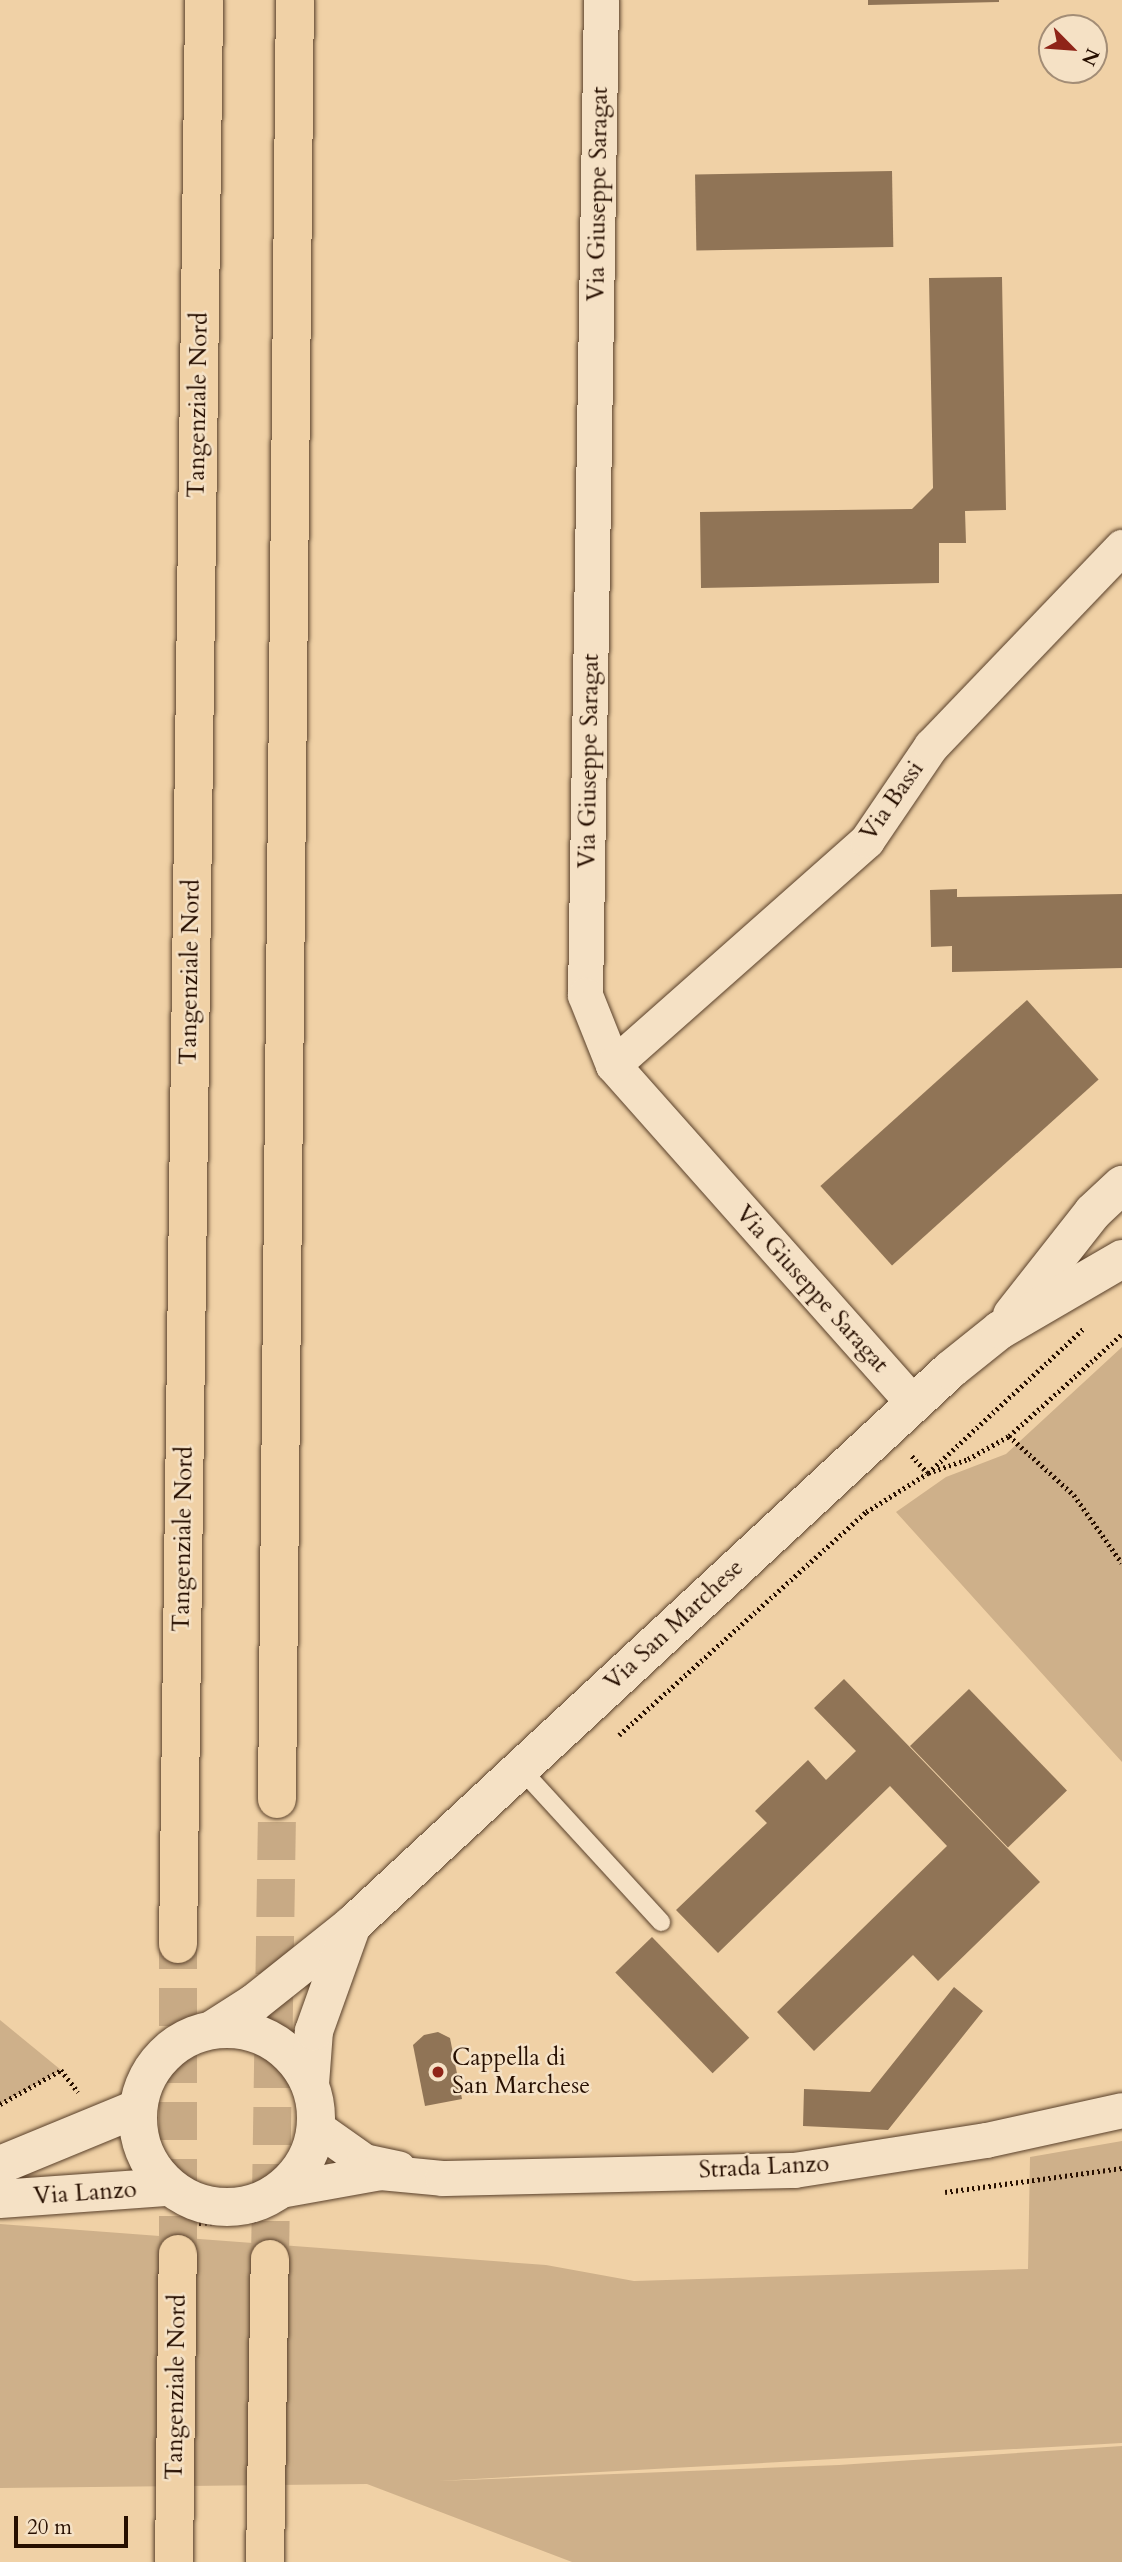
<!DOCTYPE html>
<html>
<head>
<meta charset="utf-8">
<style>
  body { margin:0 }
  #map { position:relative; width:1122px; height:2562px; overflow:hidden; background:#f0d1a6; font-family:Cardo,serif }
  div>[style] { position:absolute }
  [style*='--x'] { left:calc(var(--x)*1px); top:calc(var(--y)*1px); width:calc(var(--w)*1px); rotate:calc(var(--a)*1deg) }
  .green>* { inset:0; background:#ceb08a }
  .building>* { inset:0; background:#907456; transform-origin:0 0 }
  .highway-tunnel>* { height:38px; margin-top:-19px; transform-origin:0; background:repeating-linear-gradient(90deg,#c8aa85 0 38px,transparent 0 57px) }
  .path>* { height:4.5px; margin-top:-2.25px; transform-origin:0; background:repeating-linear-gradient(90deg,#270f00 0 2px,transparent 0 5.5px) }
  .roads { filter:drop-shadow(0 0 2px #59402a) drop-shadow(0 0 2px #59402a) }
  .lane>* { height:18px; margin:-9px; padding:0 9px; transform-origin:9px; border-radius:9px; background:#f5e1c5 }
  .street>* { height:35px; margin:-17.5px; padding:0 17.5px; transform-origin:17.5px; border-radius:17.5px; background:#f5e1c5 }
  .secondary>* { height:38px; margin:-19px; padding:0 19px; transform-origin:19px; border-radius:19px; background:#f5e1c5 }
  .secondary>.ring { margin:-19px; padding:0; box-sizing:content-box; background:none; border:38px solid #f5e1c5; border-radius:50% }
  .highway>* { height:38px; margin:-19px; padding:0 19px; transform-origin:19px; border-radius:19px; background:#f0d1a6 }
  .dots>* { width:19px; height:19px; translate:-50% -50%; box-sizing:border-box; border:4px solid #f5e1c5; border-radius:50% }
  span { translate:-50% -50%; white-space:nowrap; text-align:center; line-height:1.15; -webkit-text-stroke:5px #f5e1c5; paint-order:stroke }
  .street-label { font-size:24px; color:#270f00 }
  .poi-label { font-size:24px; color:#270f00 }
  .left { translate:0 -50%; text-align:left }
  .north { position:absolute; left:1038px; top:14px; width:70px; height:70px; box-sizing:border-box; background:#f5e1c5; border:2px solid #a38d76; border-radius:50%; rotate:115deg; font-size:19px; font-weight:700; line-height:28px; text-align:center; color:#270f00 }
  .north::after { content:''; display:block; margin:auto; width:24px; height:32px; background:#8f2418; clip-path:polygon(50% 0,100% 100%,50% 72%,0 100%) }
  .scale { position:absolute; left:14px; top:2516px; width:114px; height:32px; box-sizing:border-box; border:4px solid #270f00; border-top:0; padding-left:9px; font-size:21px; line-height:24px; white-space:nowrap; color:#270f00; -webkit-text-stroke:5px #f5e1c5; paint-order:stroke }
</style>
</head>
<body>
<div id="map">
  <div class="green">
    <i style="clip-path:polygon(1122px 1347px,1122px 1762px,896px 1512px,946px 1477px,1006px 1454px)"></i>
    <i style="clip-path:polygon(0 2020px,61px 2070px,0 2104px)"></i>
    <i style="clip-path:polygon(1122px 2141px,1122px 2443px,438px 2481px,839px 2465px,1122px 2446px,1122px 2562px,572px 2562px,367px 2484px,0 2488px,0 2224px,546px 2265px,634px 2281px,1028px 2269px,1030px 2157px)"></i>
  </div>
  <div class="building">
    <i style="clip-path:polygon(868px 0,999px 0,999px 2px,868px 5px)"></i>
    <i style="left:892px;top:171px;width:76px;height:197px;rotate:89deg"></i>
    <i style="clip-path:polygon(1002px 277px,1006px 510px,965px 511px,966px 543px,939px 543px,939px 583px,701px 588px,700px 512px,912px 509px,933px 488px,929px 278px)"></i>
    <i style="clip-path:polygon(957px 889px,957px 897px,1122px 894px,1122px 968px,952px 972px,952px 946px,931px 947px,930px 890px)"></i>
    <i style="left:1027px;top:1000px;width:107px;height:278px;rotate:48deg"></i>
    <i style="clip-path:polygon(844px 1679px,1040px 1882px,938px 1981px,913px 1955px,814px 2051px,777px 2012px,947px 1846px,890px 1786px,718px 1953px,676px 1910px,767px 1823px,755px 1811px,808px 1760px,826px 1780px,856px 1751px,814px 1708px)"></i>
    <i style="left:969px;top:1689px;width:141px;height:82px;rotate:46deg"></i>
    <i style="left:652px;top:1937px;width:140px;height:51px;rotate:46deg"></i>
    <i style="clip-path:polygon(954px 1987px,983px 2011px,888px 2130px,803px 2126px,804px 2089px,870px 2092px)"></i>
    <i style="clip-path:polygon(438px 2032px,450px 2038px,462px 2099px,425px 2106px,413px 2045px,424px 2035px)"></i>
  </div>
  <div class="highway-tunnel">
    <i style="--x:178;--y:2254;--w:310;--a:-90"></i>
    <i style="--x:270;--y:2259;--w:460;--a:-89.1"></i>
  </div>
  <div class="path">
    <i style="--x:1009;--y:1436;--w:88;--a:42.2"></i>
    <i style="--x:1074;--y:1495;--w:83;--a:54.8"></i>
    <i style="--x:912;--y:1456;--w:23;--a:47"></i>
    <i style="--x:928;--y:1473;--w:42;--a:-19.3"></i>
    <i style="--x:968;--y:1459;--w:47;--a:-29.3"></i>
    <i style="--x:1009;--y:1436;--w:152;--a:-42.1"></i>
    <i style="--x:619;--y:1735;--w:333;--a:-42.1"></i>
    <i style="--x:866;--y:1512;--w:73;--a:-32.2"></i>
    <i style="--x:928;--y:1473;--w:212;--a:-42.9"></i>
    <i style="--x:0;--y:2104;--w:70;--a:-29.1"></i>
    <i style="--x:61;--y:2070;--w:28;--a:52"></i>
    <i style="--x:945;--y:2192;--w:179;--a:-7.7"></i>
    <i style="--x:199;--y:2223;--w:58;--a:-3"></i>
  </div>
  <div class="roads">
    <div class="lane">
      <i style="--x:520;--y:1768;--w:209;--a:47.5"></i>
    </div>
    <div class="street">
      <i style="--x:601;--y:0;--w:995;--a:90.92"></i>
      <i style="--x:585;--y:995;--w:75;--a:68.2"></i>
      <i style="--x:613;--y:1065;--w:452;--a:48.4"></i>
      <i style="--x:613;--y:1065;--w:339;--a:-41.5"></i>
      <i style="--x:867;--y:840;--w:114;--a:-55.8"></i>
      <i style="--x:931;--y:746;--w:276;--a:-46.2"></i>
      <i style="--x:316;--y:2127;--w:59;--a:35.3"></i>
      <i style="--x:364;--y:2161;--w:35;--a:12"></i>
      <i style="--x:280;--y:2190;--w:102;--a:-10.2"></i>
      <i style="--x:380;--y:2172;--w:62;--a:5.5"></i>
      <i style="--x:442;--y:2178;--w:352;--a:-1.3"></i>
      <i style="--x:794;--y:2170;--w:194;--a:-8.9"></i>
      <i style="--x:986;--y:2140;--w:139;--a:-12.4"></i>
    </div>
    <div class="secondary">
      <i style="--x:1012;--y:1315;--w:131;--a:-51.8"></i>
      <i style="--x:1093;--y:1212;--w:40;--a:-43"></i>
      <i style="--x:215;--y:2028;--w:46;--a:-32.7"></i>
      <i style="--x:254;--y:2003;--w:125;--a:-38.5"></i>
      <i style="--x:352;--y:1925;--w:816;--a:-42.86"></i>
      <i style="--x:950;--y:1370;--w:64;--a:-38.7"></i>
      <i style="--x:1000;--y:1330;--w:141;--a:-30.2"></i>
      <i class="ring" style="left:138px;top:2029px;width:140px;height:140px"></i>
      <i style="--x:310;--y:2084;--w:53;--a:-85.7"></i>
      <i style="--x:314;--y:2031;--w:113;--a:-70.3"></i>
      <i style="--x:0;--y:2165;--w:149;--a:-22.4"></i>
      <i style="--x:0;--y:2199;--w:169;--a:-4.1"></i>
    </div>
    <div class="highway">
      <i style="--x:277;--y:1799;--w:1799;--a:-89.43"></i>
      <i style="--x:178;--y:1944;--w:1944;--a:-89.23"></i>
      <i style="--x:174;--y:2562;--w:308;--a:-89.3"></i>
      <i style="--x:265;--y:2562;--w:303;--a:-89.1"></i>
    </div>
  </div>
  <div class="dots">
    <i style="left:438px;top:2072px;background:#8f2418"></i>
  </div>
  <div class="street-label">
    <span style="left:598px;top:194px;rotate:-89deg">Via Giuseppe Saragat</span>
    <span style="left:198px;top:405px;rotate:-89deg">Tangenziale Nord</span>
    <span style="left:589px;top:761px;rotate:-89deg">Via Giuseppe Saragat</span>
    <span style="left:892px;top:801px;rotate:-55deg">Via Bassi</span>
    <span style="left:190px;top:972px;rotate:-89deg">Tangenziale Nord</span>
    <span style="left:812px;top:1289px;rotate:48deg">Via Giuseppe Saragat</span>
    <span style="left:183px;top:1539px;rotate:-89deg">Tangenziale Nord</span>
    <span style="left:674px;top:1625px;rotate:-43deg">Via San Marchese</span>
    <span style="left:764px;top:2167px;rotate:-3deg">Strada Lanzo</span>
    <span style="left:85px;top:2193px;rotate:-4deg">Via Lanzo</span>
    <span style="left:176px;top:2387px;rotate:-89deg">Tangenziale Nord</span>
  </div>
  <div class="poi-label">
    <span class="left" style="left:452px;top:2072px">Cappella di<br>San Marchese</span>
  </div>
  <div class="north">N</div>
  <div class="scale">20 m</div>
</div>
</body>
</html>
